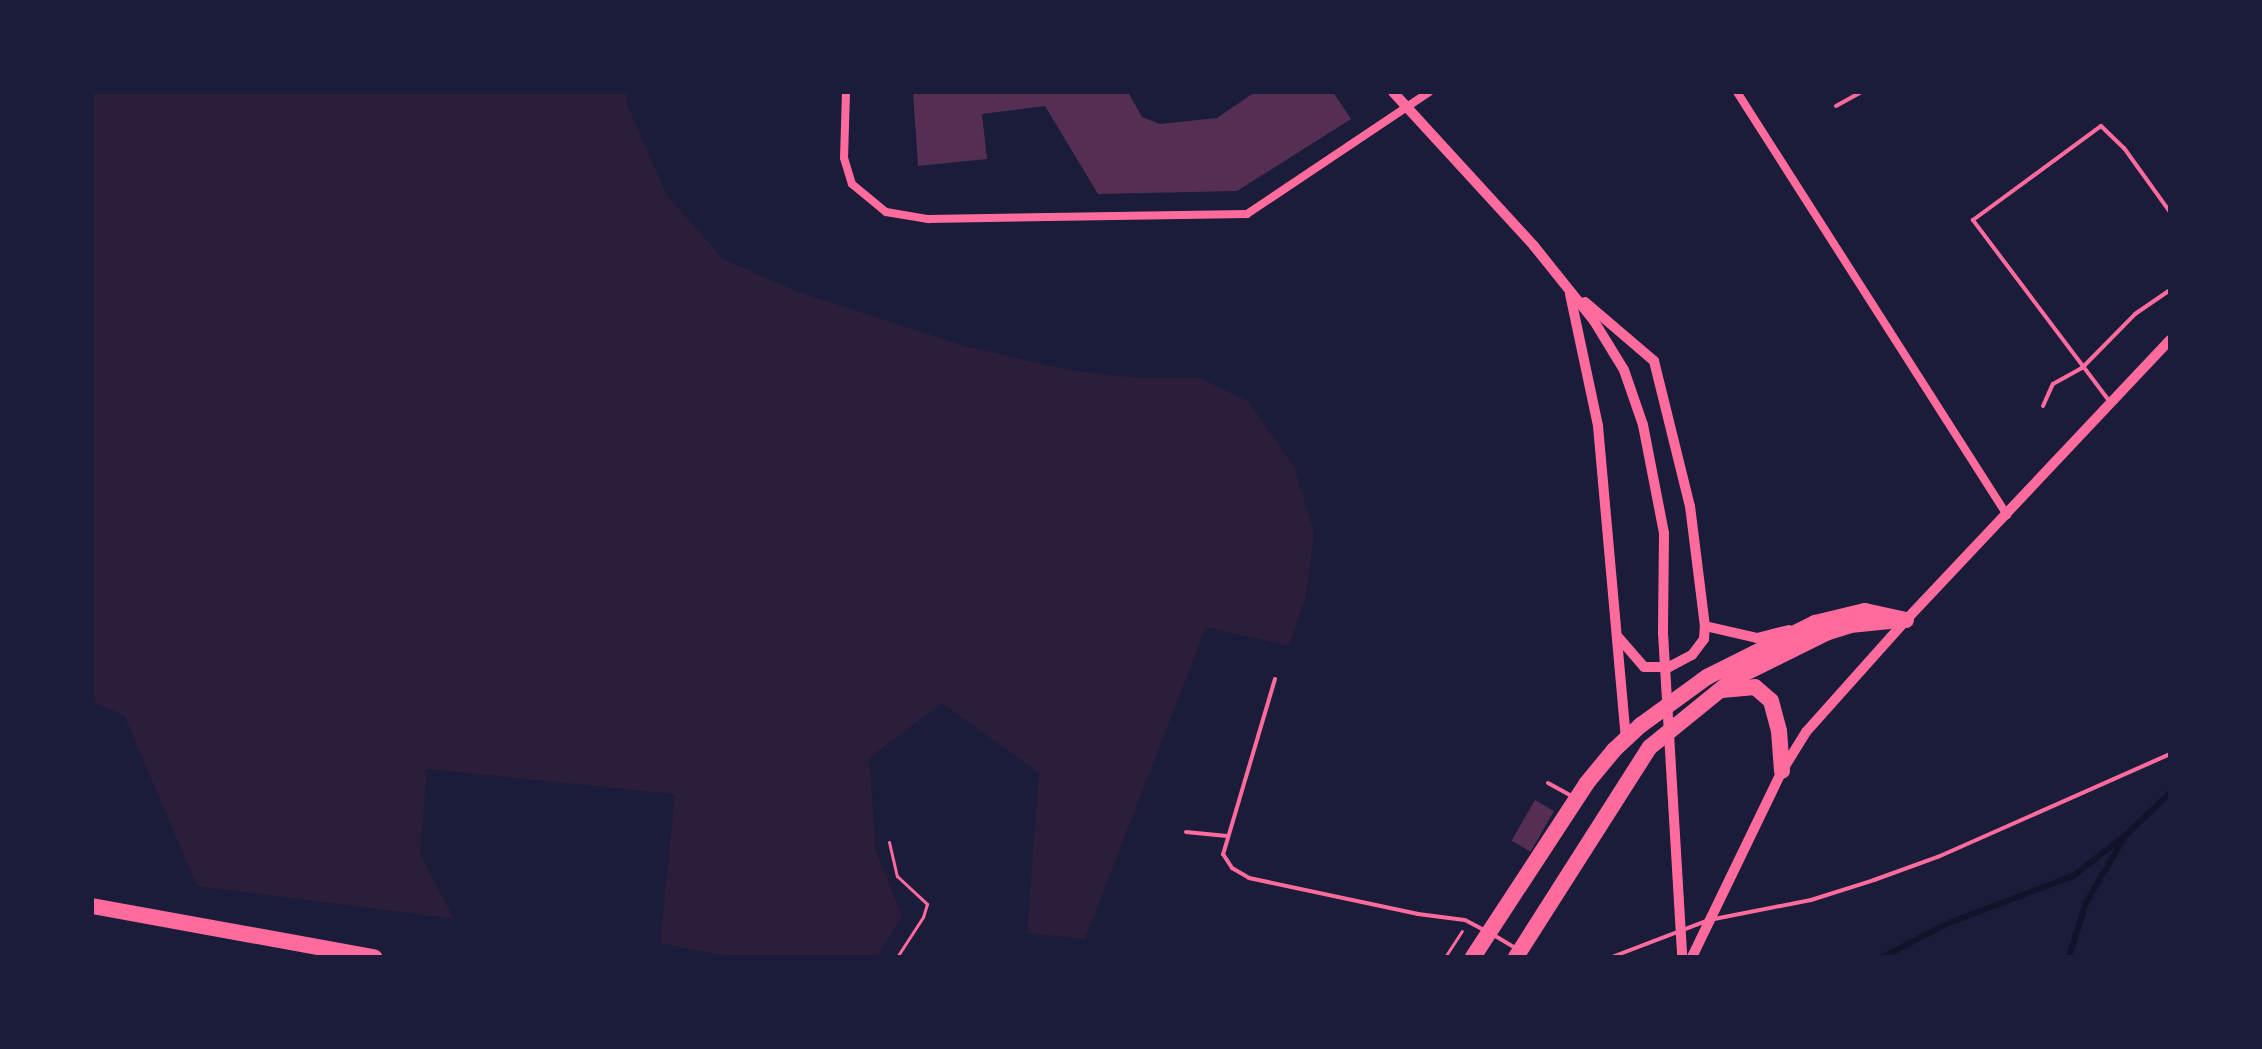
<!DOCTYPE html>
<html>
<head>
<meta charset="utf-8">
<style>
  body { margin:0 }
  #map { position:relative; width:2262px; height:1049px; overflow:hidden; background:#1b1b3a; font-family:"DejaVu Sans",sans-serif }
  div>[style] { position:absolute }
  [style*='--x'] { left:calc(var(--x)*1px); top:calc(var(--y)*1px); width:calc(var(--w)*1px); rotate:calc(var(--a)*1deg) }
  .green>* { inset:0; background:#2a1e3b }
  .stream>* { height:6px; margin:-3px; padding:0 3px; transform-origin:3px; border-radius:3px; background:#12122b }
  .building>* { inset:0; background:#542f53; transform-origin:0 0 }
  .path>* { height:3px; margin:-1.5px; padding:0 1.5px; transform-origin:1.5px; border-radius:1.5px; background:#ff6b9d }
  .service>* { height:4px; margin:-2px; padding:0 2px; transform-origin:2px; border-radius:2px; background:#ff6b9d }
  .minor>* { height:8px; margin:-4px; padding:0 4px; transform-origin:4px; border-radius:4px; background:#ff6b9d }
  .tertiary>* { height:10px; margin:-5px; padding:0 5px; transform-origin:5px; border-radius:5px; background:#ff6b9d }
  .motorway>* { height:16px; margin:-8px; padding:0 8px; transform-origin:8px; border-radius:8px; background:#ff6b9d }
  span { translate:-50% -50%; white-space:nowrap; text-align:center; line-height:1.15; -webkit-text-stroke:6px #1b1b3a; paint-order:stroke }
  .frame { position:absolute; inset:0; border:94px solid #1b1b3a; pointer-events:none }
</style>
</head>
<body>
<div id="map">
  <div class="green">
    <i style="clip-path:polygon(92px 92px,626px 92px,627px 104px,666px 194px,723px 259px,798px 292px,965px 346px,1068px 370px,1138px 378px,1200px 378px,1249px 402px,1295px 469px,1314px 533px,1306px 596px,1289px 646px,1206px 627px,1085px 939px,1027px 933px,1039px 773px,942px 703px,869px 758px,876px 851px,902px 916px,877px 957px,731px 957px,660px 943px,675px 794px,427px 769px,420px 854px,454px 919px,197px 886px,124px 715px,92px 702px)"></i>
  </div>
  <div class="stream">
    <i style="--x:1883;--y:957;--w:71;--a:-27.6"></i>
    <i style="--x:1946;--y:924;--w:136;--a:-20.7"></i>
    <i style="--x:2073;--y:876;--w:66;--a:-37.6"></i>
    <i style="--x:2069;--y:957;--w:57;--a:-72.5"></i>
    <i style="--x:2086;--y:903;--w:78;--a:-59.8"></i>
    <i style="--x:2125;--y:836;--w:62;--a:-43.7"></i>
  </div>
  <div class="building">
    <i style="clip-path:polygon(913px 92px,1128px 92px,1142px 117px,1160px 124px,1217px 118px,1255px 92px,1333px 92px,1351px 119px,1237px 191px,1098px 194px,1045px 106px,982px 114px,987px 159px,918px 166px)"></i>
    <i style="left:1535px;top:800px;width:22px;height:47px;rotate:30deg"></i>
  </div>
  <div class="path">
    <i style="--x:889;--y:842;--w:35;--a:77"></i>
    <i style="--x:897;--y:876;--w:41;--a:43"></i>
    <i style="--x:927;--y:904;--w:14;--a:107"></i>
    <i style="--x:923;--y:917;--w:48;--a:123"></i>
    <i style="--x:1445;--y:957;--w:31;--a:-57"></i>
  </div>
  <div class="service">
    <i style="--x:1836;--y:106;--w:29;--a:-29"></i>
    <i style="--x:2110;--y:402;--w:228;--a:-127"></i>
    <i style="--x:1973;--y:220;--w:159;--a:-36.3"></i>
    <i style="--x:2101;--y:126;--w:32;--a:44"></i>
    <i style="--x:2124;--y:148;--w:79;--a:54.3"></i>
    <i style="--x:2043;--y:406;--w:24;--a:-66"></i>
    <i style="--x:2053;--y:384;--w:33;--a:-29"></i>
    <i style="--x:2082;--y:368;--w:76;--a:-45.5"></i>
    <i style="--x:2135;--y:314;--w:42;--a:-34.4"></i>
    <i style="--x:1275;--y:679;--w:183;--a:106.5"></i>
    <i style="--x:1223;--y:854;--w:17;--a:57"></i>
    <i style="--x:1232;--y:868;--w:20;--a:30"></i>
    <i style="--x:1249;--y:878;--w:173;--a:12"></i>
    <i style="--x:1418;--y:914;--w:47;--a:7.3"></i>
    <i style="--x:1465;--y:920;--w:21;--a:28"></i>
    <i style="--x:1548;--y:783;--w:26;--a:29"></i>
    <i style="--x:1186;--y:832;--w:41;--a:5.6"></i>
    <i style="--x:1492;--y:934;--w:27;--a:31"></i>
    <i style="--x:1612;--y:957;--w:104;--a:-20.9"></i>
    <i style="--x:1709;--y:920;--w:104;--a:-11.1"></i>
    <i style="--x:1811;--y:900;--w:66;--a:-17.6"></i>
    <i style="--x:1874;--y:880;--w:70;--a:-20"></i>
    <i style="--x:1940;--y:856;--w:252;--a:-23.9"></i>
  </div>
  <div class="minor">
    <i style="--x:846;--y:92;--w:66;--a:91.7"></i>
    <i style="--x:844;--y:158;--w:27;--a:73"></i>
    <i style="--x:852;--y:184;--w:44;--a:39.5"></i>
    <i style="--x:886;--y:212;--w:43;--a:9.5"></i>
    <i style="--x:928;--y:219;--w:319;--a:-0.9"></i>
    <i style="--x:1247;--y:214;--w:219;--a:-33.8"></i>
    <i style="--x:1737;--y:92;--w:502;--a:57.45"></i>
  </div>
  <div class="tertiary">
    <i style="--x:1393;--y:92;--w:209;--a:47.5"></i>
    <i style="--x:1534;--y:246;--w:96;--a:51.3"></i>
    <i style="--x:1594;--y:321;--w:57;--a:58.5"></i>
    <i style="--x:1624;--y:370;--w:58;--a:70.9"></i>
    <i style="--x:1643;--y:425;--w:110;--a:79"></i>
    <i style="--x:1664;--y:533;--w:100;--a:90.6"></i>
    <i style="--x:1663;--y:633;--w:325;--a:86.6"></i>
    <i style="--x:1570;--y:294;--w:135;--a:78"></i>
    <i style="--x:1598;--y:426;--w:313;--a:84.9"></i>
    <i style="--x:1585;--y:302;--w:91;--a:40.5"></i>
    <i style="--x:1654;--y:361;--w:149;--a:76.1"></i>
    <i style="--x:1690;--y:506;--w:121;--a:82.9"></i>
    <i style="--x:1705;--y:626;--w:53;--a:13"></i>
    <i style="--x:1757;--y:638;--w:33;--a:-14"></i>
    <i style="--x:1619;--y:638;--w:38;--a:49"></i>
    <i style="--x:1644;--y:667;--w:25;--a:0"></i>
    <i style="--x:1669;--y:667;--w:26;--a:-28"></i>
    <i style="--x:1692;--y:655;--w:20;--a:-53"></i>
    <i style="--x:1704;--y:639;--w:13;--a:-86"></i>
    <i style="--x:1692;--y:957;--w:207;--a:-64.2"></i>
    <i style="--x:1782;--y:771;--w:46;--a:-58.4"></i>
    <i style="--x:1806;--y:732;--w:150;--a:-48.2"></i>
    <i style="--x:1906;--y:620;--w:385;--a:-46.7"></i>
  </div>
  <div class="motorway">
    <i style="--x:1722;--y:690;--w:33;--a:-5"></i>
    <i style="--x:1755;--y:687;--w:21;--a:41"></i>
    <i style="--x:1771;--y:701;--w:31;--a:75"></i>
    <i style="--x:1779;--y:731;--w:40;--a:85.7"></i>
    <i style="--x:92;--y:906;--w:287;--a:10.3"></i>
    <i style="--x:1473;--y:957;--w:207;--a:-56.8"></i>
    <i style="--x:1586;--y:784;--w:44;--a:-50.5"></i>
    <i style="--x:1614;--y:750;--w:37;--a:-43"></i>
    <i style="--x:1641;--y:725;--w:82;--a:-36"></i>
    <i style="--x:1707;--y:677;--w:121;--a:-26.6"></i>
    <i style="--x:1815;--y:623;--w:51;--a:-13.5"></i>
    <i style="--x:1865;--y:611;--w:42;--a:12.4"></i>
    <i style="--x:1516;--y:957;--w:249;--a:-57.5"></i>
    <i style="--x:1650;--y:747;--w:109;--a:-39.1"></i>
    <i style="--x:1735;--y:678;--w:102;--a:-26.3"></i>
    <i style="--x:1826;--y:633;--w:25;--a:-18"></i>
    <i style="--x:1850;--y:625;--w:40;--a:-5.7"></i>
  </div>
  <div class="frame"></div>
</div>
</body>
</html>
